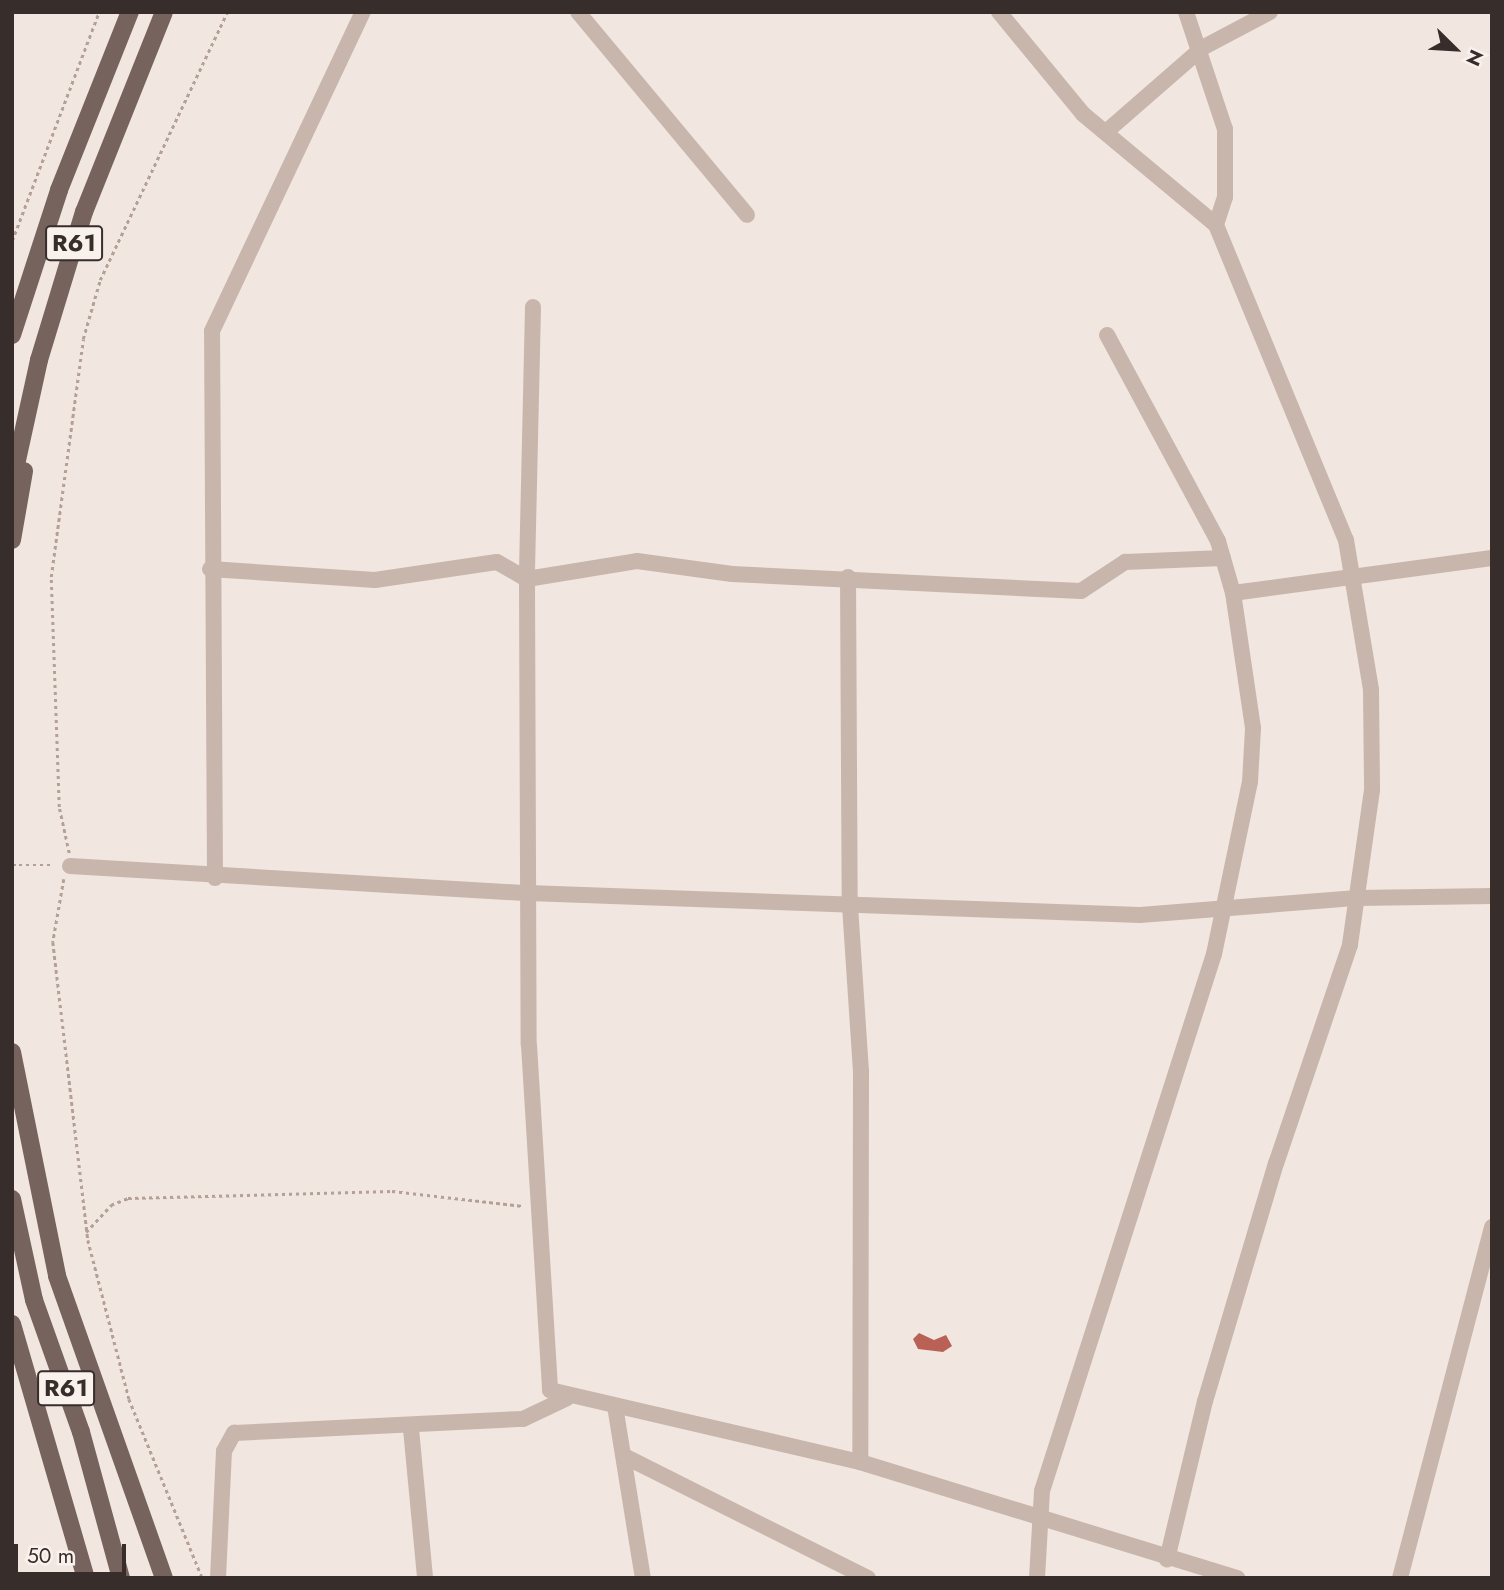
<!DOCTYPE html>
<html>
<head>
<meta charset="utf-8">
<style>
  body { margin:0 }
  #map { position:relative; width:1504px; height:1590px; overflow:hidden; background:#f1e7e0; font-family:Jost,sans-serif }
  div>[style] { position:absolute }
  [style*='--x'] { left:calc(var(--x)*1px); top:calc(var(--y)*1px); width:calc(var(--w)*1px); rotate:calc(var(--a)*1deg) }
  .building>* { inset:0; background:#ba6155 }
  .path>* { height:2.5px; margin-top:-1.25px; transform-origin:0; background:repeating-linear-gradient(90deg,#b4a097 0 3.5px,transparent 0 7px) }
  .street>* { height:16px; margin:-8px; padding:0 8px; transform-origin:8px; border-radius:8px; background:#c8b6ad }
  .primary>* { height:18px; margin:-9px; padding:0 9px; transform-origin:9px; border-radius:9px; background:#77635d }
  span { translate:-50% -50%; white-space:nowrap; text-align:center; line-height:1.15; -webkit-text-stroke:5px #f9f1ec; paint-order:stroke }
  .shield-label span { padding:2px 5px; background:#f9f1ec; border:2px solid; border-radius:5px; -webkit-text-stroke-width:0 }
  .shield-label { font-size:24px; color:#372d2b; font-weight:700 }
  .frame { position:absolute; inset:0; border:14px solid #372d2b; pointer-events:none }
  .north { position:absolute; left:1420px; top:14px; width:70px; height:70px; -webkit-text-stroke:5px #f9f1ec; paint-order:stroke; rotate:114deg; font-size:19px; font-weight:700; line-height:28px; text-align:center; color:#372d2b }
  .north::after { content:''; display:block; margin:auto; width:24px; height:32px; background:#372d2b; clip-path:polygon(50% 0,100% 100%,50% 72%,0 100%) }
  .scale { position:absolute; left:14px; top:1544px; width:112px; height:32px; box-sizing:border-box; border:4px solid #372d2b; border-top:0; padding-left:9px; font-size:21px; line-height:24px; white-space:nowrap; color:#372d2b; -webkit-text-stroke:5px #f9f1ec; paint-order:stroke }
</style>
</head>
<body>
<div id="map">
  <div class="building">
    <i style="clip-path:polygon(919px 1333px,934px 1340px,946px 1335px,952px 1346px,943px 1352px,918px 1349px,913px 1339px)"></i>
  </div>
  <div class="path">
    <i style="--x:12;--y:241;--w:245;--a:-69.2"></i>
    <i style="--x:69;--y:853;--w:47;--a:-102.3"></i>
    <i style="--x:59;--y:807;--w:230;--a:-92"></i>
    <i style="--x:51;--y:577;--w:240;--a:-82.3"></i>
    <i style="--x:83;--y:339;--w:61;--a:-73.9"></i>
    <i style="--x:100;--y:280;--w:297;--a:-64.6"></i>
    <i style="--x:12;--y:865;--w:42;--a:0"></i>
    <i style="--x:64;--y:879;--w:64;--a:99.9"></i>
    <i style="--x:53;--y:942;--w:300;--a:83.3"></i>
    <i style="--x:88;--y:1240;--w:164;--a:75.5"></i>
    <i style="--x:129;--y:1399;--w:192;--a:67.7"></i>
    <i style="--x:86;--y:1232;--w:37;--a:-47"></i>
    <i style="--x:111;--y:1205;--w:18;--a:-22"></i>
    <i style="--x:128;--y:1198;--w:264;--a:-1.5"></i>
    <i style="--x:392;--y:1191;--w:132;--a:6.5"></i>
  </div>
  <div class="street">
    <i style="--x:578;--y:12;--w:264;--a:50.2"></i>
    <i style="--x:999;--y:12;--w:132;--a:50.5"></i>
    <i style="--x:1083;--y:114;--w:173;--a:39.8"></i>
    <i style="--x:1216;--y:225;--w:341;--a:67.6"></i>
    <i style="--x:1346;--y:540;--w:152;--a:80.5"></i>
    <i style="--x:1371;--y:690;--w:100;--a:89.4"></i>
    <i style="--x:1372;--y:790;--w:157;--a:98.1"></i>
    <i style="--x:1350;--y:945;--w:230;--a:108.7"></i>
    <i style="--x:1276;--y:1163;--w:248;--a:106.6"></i>
    <i style="--x:1205;--y:1401;--w:163;--a:103.5"></i>
    <i style="--x:1186;--y:12;--w:123;--a:71.6"></i>
    <i style="--x:1225;--y:129;--w:68;--a:90"></i>
    <i style="--x:1225;--y:197;--w:29;--a:108"></i>
    <i style="--x:1107;--y:131;--w:126;--a:-41.1"></i>
    <i style="--x:1202;--y:48;--w:77;--a:-27.9"></i>
    <i style="--x:533;--y:307;--w:272;--a:91.3"></i>
    <i style="--x:527;--y:579;--w:466;--a:89.8"></i>
    <i style="--x:529;--y:1045;--w:346;--a:86.5"></i>
    <i style="--x:550;--y:1390;--w:318;--a:13.1"></i>
    <i style="--x:860;--y:1462;--w:395;--a:17.1"></i>
    <i style="--x:210;--y:569;--w:165;--a:3.8"></i>
    <i style="--x:375;--y:580;--w:123;--a:-8.4"></i>
    <i style="--x:497;--y:562;--w:34;--a:30"></i>
    <i style="--x:527;--y:579;--w:111;--a:-9.3"></i>
    <i style="--x:637;--y:561;--w:96;--a:7.8"></i>
    <i style="--x:732;--y:574;--w:349;--a:2.8"></i>
    <i style="--x:1081;--y:591;--w:53;--a:-33.4"></i>
    <i style="--x:1125;--y:562;--w:98;--a:-2.3"></i>
    <i style="--x:848;--y:577;--w:329;--a:89.7"></i>
    <i style="--x:850;--y:906;--w:165;--a:86.2"></i>
    <i style="--x:861;--y:1071;--w:391;--a:90.1"></i>
    <i style="--x:1233;--y:593;--w:261;--a:-7.7"></i>
    <i style="--x:70;--y:866;--w:459;--a:3.4"></i>
    <i style="--x:528;--y:893;--w:612;--a:2.06"></i>
    <i style="--x:1140;--y:915;--w:218;--a:-4.5"></i>
    <i style="--x:1357;--y:898;--w:135;--a:-0.8"></i>
    <i style="--x:215;--y:878;--w:547;--a:-90.31"></i>
    <i style="--x:212;--y:331;--w:353;--a:-64.7"></i>
    <i style="--x:615;--y:1406;--w:174;--a:80.8"></i>
    <i style="--x:411;--y:1429;--w:150;--a:84.6"></i>
    <i style="--x:624;--y:1456;--w:273;--a:26.6"></i>
    <i style="--x:218;--y:1578;--w:127;--a:-87.3"></i>
    <i style="--x:224;--y:1451;--w:21;--a:-61"></i>
    <i style="--x:234;--y:1433;--w:289;--a:-2.8"></i>
    <i style="--x:523;--y:1419;--w:49;--a:-25.5"></i>
    <i style="--x:1037;--y:1578;--w:87;--a:-86.7"></i>
    <i style="--x:1042;--y:1491;--w:564;--a:-72.24"></i>
    <i style="--x:1214;--y:954;--w:176;--a:-78.2"></i>
    <i style="--x:1250;--y:782;--w:54;--a:-86.8"></i>
    <i style="--x:1253;--y:728;--w:136;--a:-98.4"></i>
    <i style="--x:1233;--y:593;--w:54;--a:-106.1"></i>
    <i style="--x:1218;--y:541;--w:234;--a:-118.3"></i>
    <i style="--x:1400;--y:1578;--w:363;--a:-75.3"></i>
  </div>
  <div class="primary">
    <i style="--x:12;--y:335;--w:152;--a:-72"></i>
    <i style="--x:59;--y:190;--w:192;--a:-68.3"></i>
    <i style="--x:12;--y:483;--w:126;--a:-77.6"></i>
    <i style="--x:39;--y:360;--w:155;--a:-73.1"></i>
    <i style="--x:84;--y:212;--w:215;--a:-68.2"></i>
    <i style="--x:12;--y:540;--w:70;--a:-80.1"></i>
    <i style="--x:12;--y:1052;--w:228;--a:78.6"></i>
    <i style="--x:57;--y:1276;--w:320;--a:70.5"></i>
    <i style="--x:12;--y:1199;--w:103;--a:77.7"></i>
    <i style="--x:34;--y:1300;--w:140;--a:70.4"></i>
    <i style="--x:81;--y:1432;--w:151;--a:74.7"></i>
    <i style="--x:12;--y:1324;--w:265;--a:73.8"></i>
  </div>
  <div class="shield-label">
    <span style="left:74px;top:243px">R61</span>
    <span style="left:66px;top:1388px">R61</span>
  </div>
  <div class="frame"></div>
  <div class="north">N</div>
  <div class="scale">50 m</div>
</div>
</body>
</html>
